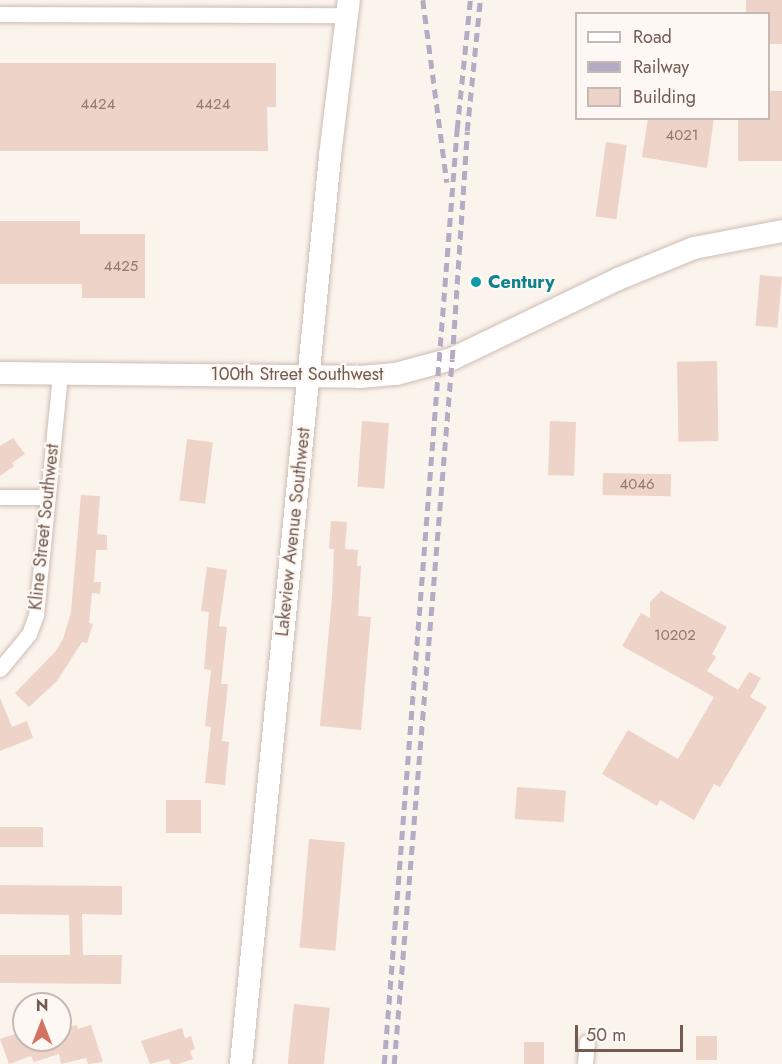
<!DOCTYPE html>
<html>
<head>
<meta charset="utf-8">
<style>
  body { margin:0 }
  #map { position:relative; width:782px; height:1064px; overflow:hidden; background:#fbf4ed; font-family:Jost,sans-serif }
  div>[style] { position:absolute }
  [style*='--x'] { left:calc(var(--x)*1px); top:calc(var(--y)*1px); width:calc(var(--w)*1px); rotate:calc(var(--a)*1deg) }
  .building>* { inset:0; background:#edd3c8; transform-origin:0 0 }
  .roads { filter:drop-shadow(0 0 2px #ccbcb3) drop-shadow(0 0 2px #ccbcb3) }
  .street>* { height:15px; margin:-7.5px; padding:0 7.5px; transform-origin:7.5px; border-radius:7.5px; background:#fff }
  .secondary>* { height:22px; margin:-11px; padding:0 11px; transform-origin:11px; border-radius:11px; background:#fff }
  .rail>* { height:4.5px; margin-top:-2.25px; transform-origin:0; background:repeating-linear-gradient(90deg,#b6abc4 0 9px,transparent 0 15px) }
  .dots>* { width:16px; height:16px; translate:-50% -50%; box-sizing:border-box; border:3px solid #fdf8f3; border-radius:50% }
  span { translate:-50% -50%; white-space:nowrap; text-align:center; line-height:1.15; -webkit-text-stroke:4.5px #fdf8f3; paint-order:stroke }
  .number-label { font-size:15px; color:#927970 }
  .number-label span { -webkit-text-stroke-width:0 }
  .culture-label { font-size:18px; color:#0d838f; font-weight:700 }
  .left { translate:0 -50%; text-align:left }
  .street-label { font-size:18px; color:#745b52 }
  .legend { position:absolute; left:575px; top:12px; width:195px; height:108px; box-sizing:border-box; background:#fdf8f3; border:2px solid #c6b9b3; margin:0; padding:8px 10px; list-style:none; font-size:18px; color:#745b52 }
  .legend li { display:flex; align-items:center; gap:12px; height:30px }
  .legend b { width:30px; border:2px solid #c6b9b3 }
  .north { position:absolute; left:12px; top:992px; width:60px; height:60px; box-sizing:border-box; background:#fdf8f3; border:2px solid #c6b9b3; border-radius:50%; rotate:0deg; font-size:16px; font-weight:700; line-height:24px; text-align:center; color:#745b52 }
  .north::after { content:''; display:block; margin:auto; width:21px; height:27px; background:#d47262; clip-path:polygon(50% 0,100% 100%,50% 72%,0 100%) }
  .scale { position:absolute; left:575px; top:1025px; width:108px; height:27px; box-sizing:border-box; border:3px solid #745b52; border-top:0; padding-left:8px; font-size:18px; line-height:21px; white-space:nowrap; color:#745b52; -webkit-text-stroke:4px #fdf8f3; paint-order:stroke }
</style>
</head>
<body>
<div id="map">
  <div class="building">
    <i style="clip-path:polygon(746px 0,782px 0,782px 44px,768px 44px,768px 14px,746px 14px)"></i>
    <i style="clip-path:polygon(0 63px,276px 63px,276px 107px,267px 107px,268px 151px,0 151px)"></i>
    <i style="clip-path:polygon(768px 91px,782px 91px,782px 161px,738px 161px,738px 118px,768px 118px)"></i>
    <i style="clip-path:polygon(648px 118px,714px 118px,707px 168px,642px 157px)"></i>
    <i style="left:606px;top:142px;width:21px;height:75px;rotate:8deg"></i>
    <i style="clip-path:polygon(0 221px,80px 221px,80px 234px,145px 234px,145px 298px,82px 298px,82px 284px,0 284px)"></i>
    <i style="left:760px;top:275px;width:22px;height:51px;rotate:5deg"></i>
    <i style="left:717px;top:361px;width:80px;height:40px;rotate:89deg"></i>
    <i style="left:362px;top:421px;width:27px;height:66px;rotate:4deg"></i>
    <i style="left:550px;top:421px;width:26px;height:54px;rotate:2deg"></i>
    <i style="clip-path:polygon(13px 438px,25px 454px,12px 463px,14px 466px,0 476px,0 446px)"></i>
    <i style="left:187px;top:439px;width:26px;height:62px;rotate:7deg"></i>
    <i style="left:603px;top:473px;width:68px;height:22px;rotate:1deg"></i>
    <i style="clip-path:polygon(81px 495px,100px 496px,97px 534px,107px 535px,107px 550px,96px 550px,94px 582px,101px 582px,100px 594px,92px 593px,89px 623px,93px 624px,87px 643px,82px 642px,57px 681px,29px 707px,15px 693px,55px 652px,63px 639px,71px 612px)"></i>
    <i style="clip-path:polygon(331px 521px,347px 522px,345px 549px,358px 550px,357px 566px,361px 566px,358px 616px,371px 617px,361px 730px,320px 726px,332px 598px,334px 549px,329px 549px)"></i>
    <i style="clip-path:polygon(207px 567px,227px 570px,219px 626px,227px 627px,221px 684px,228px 684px,222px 741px,229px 742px,225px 785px,205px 783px,211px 727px,205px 726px,211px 670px,204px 669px,209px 612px,201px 611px)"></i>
    <i style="clip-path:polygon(661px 591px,727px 627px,712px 654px,716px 657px,707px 671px,738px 690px,749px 672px,761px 678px,750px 697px,767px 707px,720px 787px,714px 784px,694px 820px,660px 800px,657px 806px,602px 774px,628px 730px,678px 759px,714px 697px,622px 646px,641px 613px,650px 618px,650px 602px)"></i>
    <i style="clip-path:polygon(0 698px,12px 727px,27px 721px,33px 738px,0 751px)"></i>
    <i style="left:517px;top:787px;width:49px;height:32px;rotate:4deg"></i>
    <i style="left:166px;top:800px;width:35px;height:33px"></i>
    <i style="left:0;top:827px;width:43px;height:20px"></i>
    <i style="left:309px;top:839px;width:36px;height:109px;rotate:5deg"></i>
    <i style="clip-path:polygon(0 885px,122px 886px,122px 915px,82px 914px,83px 955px,122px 955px,121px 984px,0 983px,0 955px,70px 955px,69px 915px,0 914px)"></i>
    <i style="left:294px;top:1004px;width:36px;height:60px;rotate:6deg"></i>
    <i style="clip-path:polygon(77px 1025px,78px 1029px,91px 1025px,103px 1062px,88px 1064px,86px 1058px,61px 1064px,59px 1054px,34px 1062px,31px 1056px,9px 1064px,0 1039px,24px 1031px,24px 1040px,60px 1040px,60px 1036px,67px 1035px,65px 1028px)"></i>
    <i style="clip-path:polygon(182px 1028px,185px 1038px,191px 1036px,195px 1049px,190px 1051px,193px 1059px,178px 1064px,171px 1064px,169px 1059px,150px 1064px,141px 1041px)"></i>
    <i style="left:696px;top:1036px;width:21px;height:24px"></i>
    <i style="left:524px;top:1042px;width:20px;height:22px"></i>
  </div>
  <div class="roads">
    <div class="street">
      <i style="--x:0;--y:14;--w:345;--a:0.2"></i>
      <i style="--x:0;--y:497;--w:47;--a:0"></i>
      <i style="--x:0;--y:669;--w:45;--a:-50.4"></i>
      <i style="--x:29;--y:634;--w:20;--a:-70"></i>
      <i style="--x:36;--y:615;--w:243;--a:-84.3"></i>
      <i style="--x:585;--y:1064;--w:22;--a:-85"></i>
    </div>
    <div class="secondary">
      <i style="--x:0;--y:373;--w:360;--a:0.6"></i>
      <i style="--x:360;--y:377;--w:36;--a:-5"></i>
      <i style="--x:396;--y:374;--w:58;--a:-15"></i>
      <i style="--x:452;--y:359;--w:184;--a:-25.7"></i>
      <i style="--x:618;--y:279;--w:82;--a:-22.2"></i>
      <i style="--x:694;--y:248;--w:90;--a:-10.9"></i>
      <i style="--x:241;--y:1064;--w:912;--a:-84.4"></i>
      <i style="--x:330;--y:156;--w:157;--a:-83.1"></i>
    </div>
  </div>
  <div class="rail">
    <i style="--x:423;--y:0;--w:184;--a:82.5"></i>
    <i style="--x:384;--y:1064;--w:938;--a:-85.54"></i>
    <i style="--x:457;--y:129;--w:130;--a:-84.2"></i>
    <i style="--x:394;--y:1064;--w:707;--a:-85.3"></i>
    <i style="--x:452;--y:359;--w:228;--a:-86.2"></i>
    <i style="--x:467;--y:131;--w:132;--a:-84.3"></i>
  </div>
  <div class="dots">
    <i style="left:476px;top:282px;background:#0f9aa8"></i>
  </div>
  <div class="number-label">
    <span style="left:98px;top:105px">4424</span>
    <span style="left:213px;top:105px">4424</span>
    <span style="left:682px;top:136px">4021</span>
    <span style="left:121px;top:267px">4425</span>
    <span style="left:637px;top:485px">4046</span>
    <span style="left:675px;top:636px">10202</span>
  </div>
  <div class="culture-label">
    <span class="left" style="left:488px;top:282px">Century</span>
  </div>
  <div class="street-label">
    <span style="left:297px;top:374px">100th Street Southwest</span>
    <span style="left:44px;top:527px;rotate:-84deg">Kline Street Southwest</span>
    <span style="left:293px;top:532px;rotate:-84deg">Lakeview Avenue Southwest</span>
  </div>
  <ul class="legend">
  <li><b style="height:8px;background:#fff"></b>Road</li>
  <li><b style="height:8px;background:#b6abc4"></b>Railway</li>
  <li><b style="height:16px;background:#edd3c8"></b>Building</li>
  </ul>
  <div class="north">N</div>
  <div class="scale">50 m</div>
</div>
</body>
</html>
